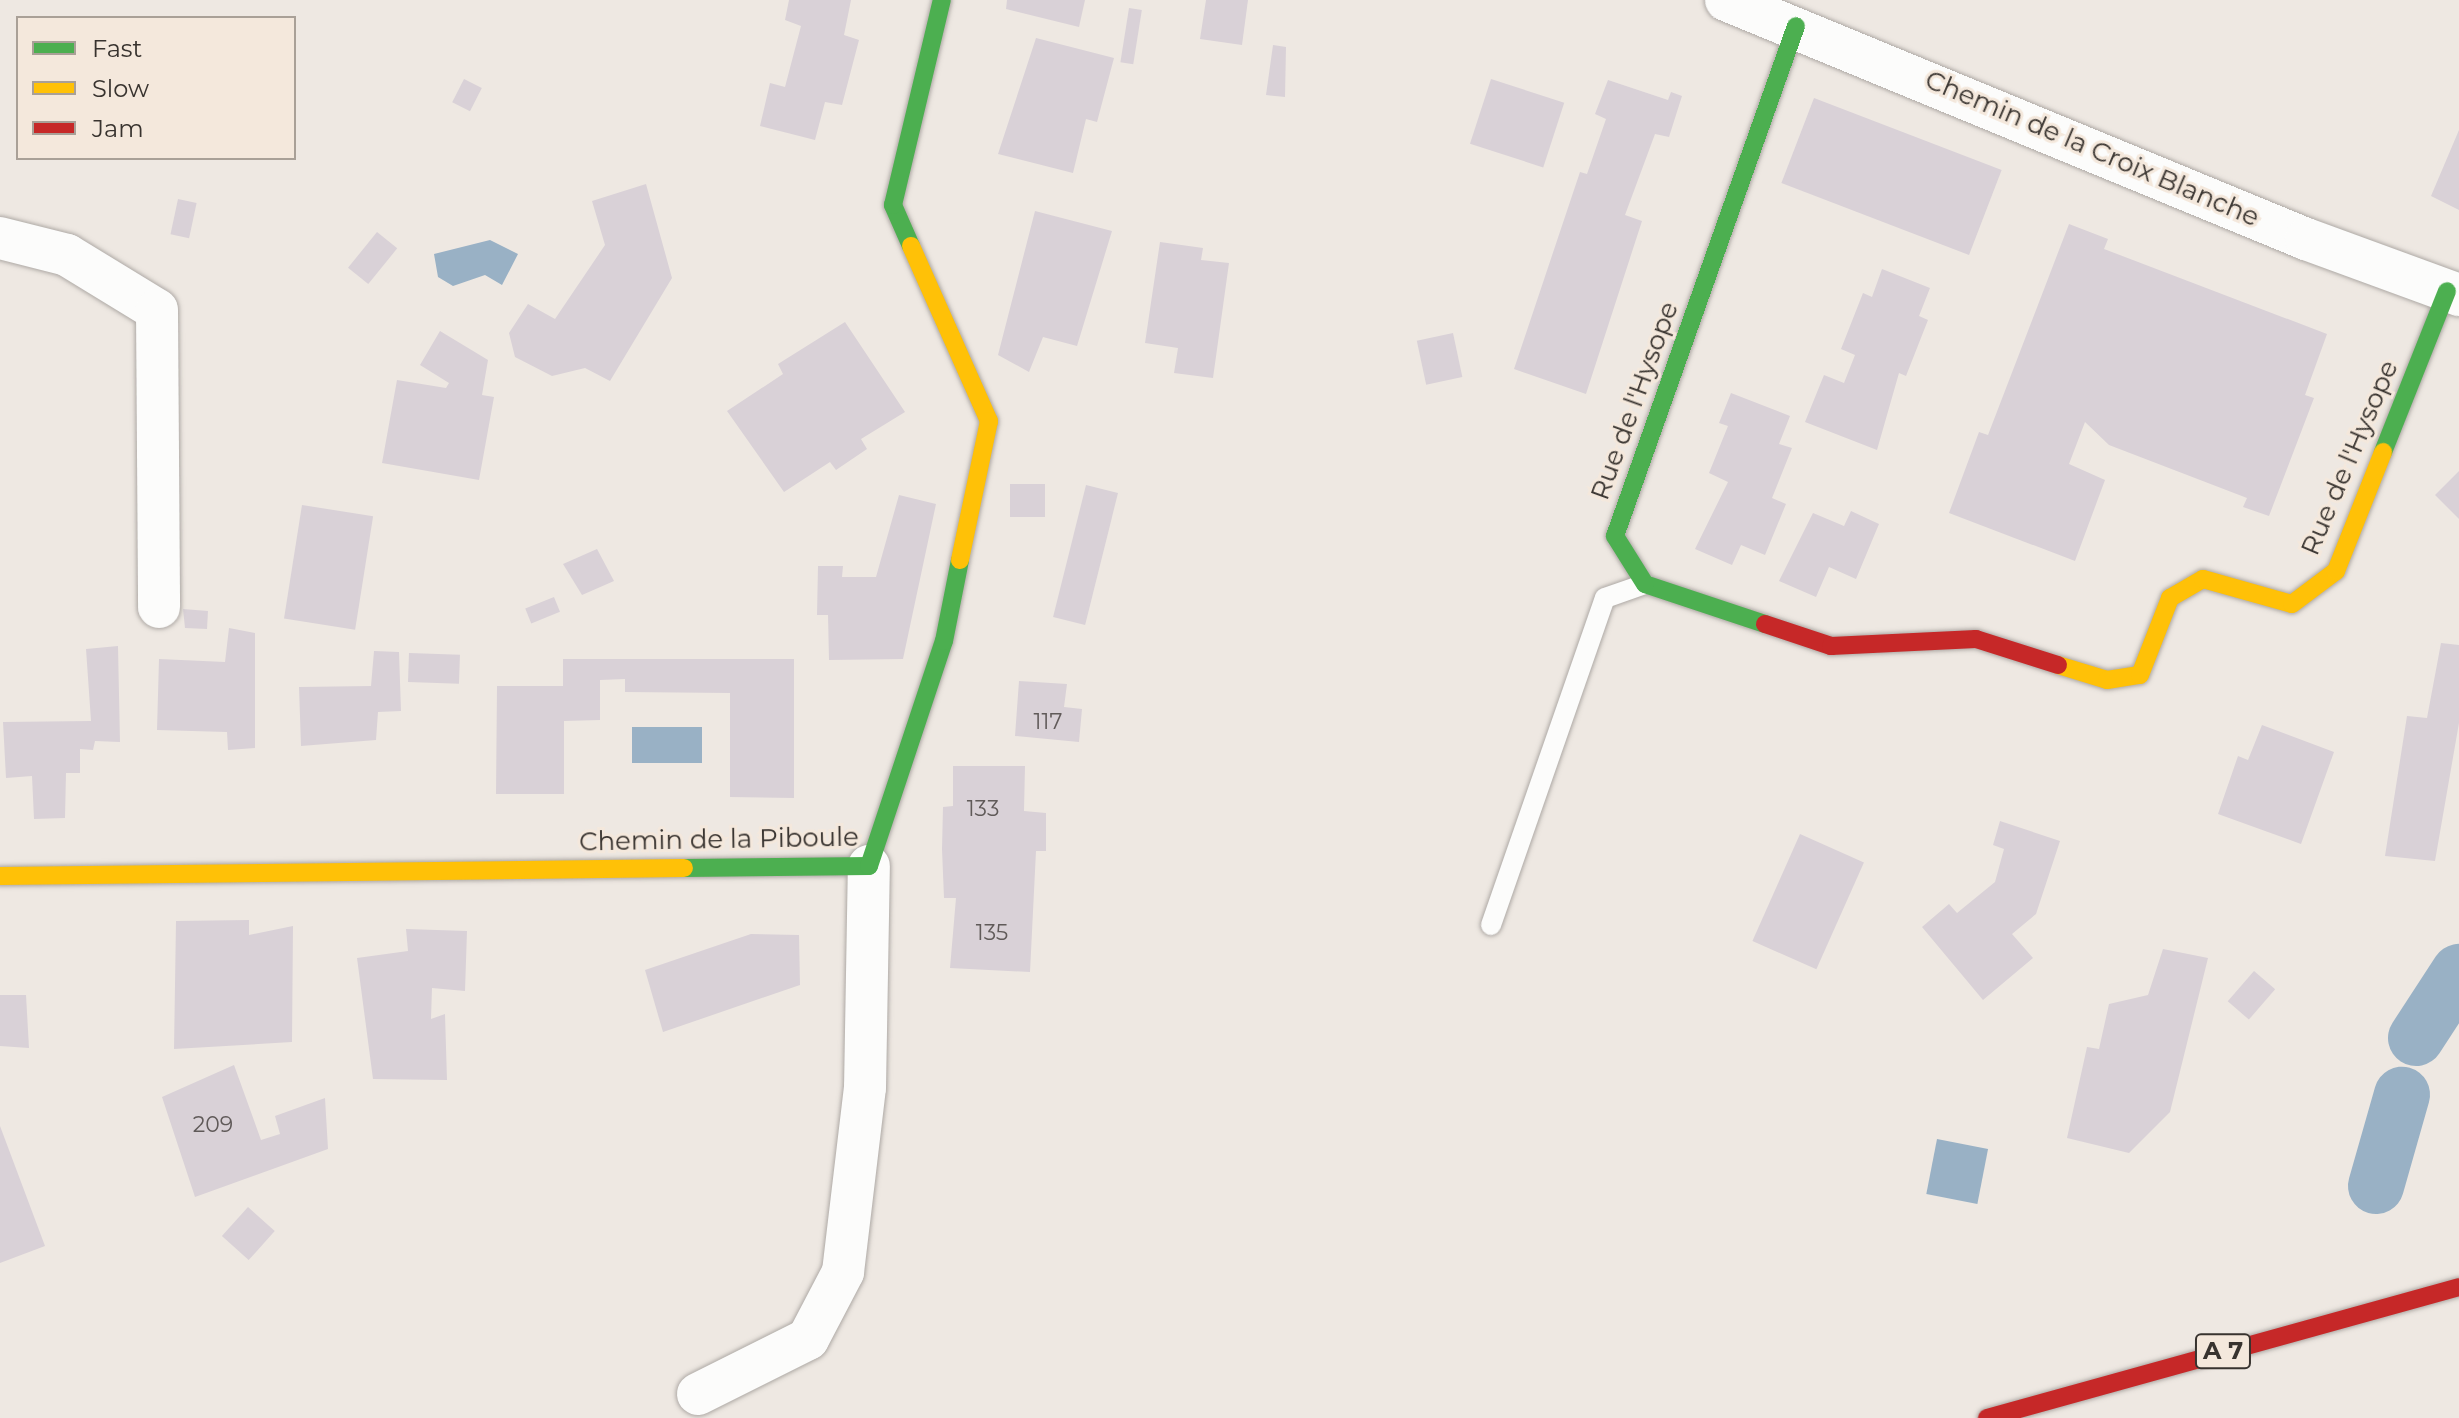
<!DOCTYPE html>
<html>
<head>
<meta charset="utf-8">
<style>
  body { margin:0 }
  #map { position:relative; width:2459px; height:1418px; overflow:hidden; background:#eee8e2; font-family:Montserrat,sans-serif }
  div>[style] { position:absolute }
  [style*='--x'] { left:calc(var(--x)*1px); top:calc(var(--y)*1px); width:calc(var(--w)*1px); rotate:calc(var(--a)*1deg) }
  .water>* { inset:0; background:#99b1c5; transform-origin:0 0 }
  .canal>* { height:56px; margin:-28px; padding:0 28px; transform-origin:28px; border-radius:28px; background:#99b1c5 }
  .building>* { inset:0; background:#d9d1d7; transform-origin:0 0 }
  .roads { filter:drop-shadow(0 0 2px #aea9a5) drop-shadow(0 0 2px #aea9a5) }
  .lane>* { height:20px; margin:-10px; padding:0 10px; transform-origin:10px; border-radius:10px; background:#fcfcfb }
  .street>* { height:42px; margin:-21px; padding:0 21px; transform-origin:21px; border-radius:21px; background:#fcfcfb }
  .fast>* { height:18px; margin:-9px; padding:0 9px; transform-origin:9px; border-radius:9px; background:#4caf50 }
  .slow>* { height:18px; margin:-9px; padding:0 9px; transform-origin:9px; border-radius:9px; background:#ffc107 }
  .jam>* { height:18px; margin:-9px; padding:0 9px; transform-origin:9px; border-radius:9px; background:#c62828 }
  span { translate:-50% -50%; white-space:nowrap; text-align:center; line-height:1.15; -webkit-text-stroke:6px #f4e8dc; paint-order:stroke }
  .number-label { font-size:22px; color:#605a59 }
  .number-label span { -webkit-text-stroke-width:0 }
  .shield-label span { padding:2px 6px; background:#f4e8dc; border:2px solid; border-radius:6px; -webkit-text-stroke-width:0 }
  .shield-label { font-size:24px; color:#38332f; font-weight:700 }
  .street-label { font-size:26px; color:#38332f }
  .legend { position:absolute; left:16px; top:16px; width:280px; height:144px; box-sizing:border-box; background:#f4e8dc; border:2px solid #a9a097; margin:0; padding:10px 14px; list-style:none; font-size:24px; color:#38332f }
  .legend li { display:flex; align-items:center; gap:16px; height:40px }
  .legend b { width:40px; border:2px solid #a9a097 }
</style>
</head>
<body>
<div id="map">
  <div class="water">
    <i style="clip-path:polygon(490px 240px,518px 254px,502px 285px,485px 275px,453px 286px,438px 277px,434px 254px)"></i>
    <i style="left:632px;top:727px;width:70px;height:36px"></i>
    <i style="left:1937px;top:1139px;width:52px;height:56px;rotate:11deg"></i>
  </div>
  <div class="canal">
    <i style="--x:2416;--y:1038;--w:79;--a:-56.9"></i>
    <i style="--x:2376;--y:1186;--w:95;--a:-74.1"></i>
  </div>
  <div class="building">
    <i style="clip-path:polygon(789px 0,851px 0,844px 35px,859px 40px,842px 105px,825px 102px,815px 140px,760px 126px,770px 83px,785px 87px,801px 26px,785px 20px)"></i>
    <i style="clip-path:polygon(1007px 0,1085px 0,1079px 27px,1006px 9px)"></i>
    <i style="clip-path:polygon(1206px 0,1248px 0,1242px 45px,1200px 39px)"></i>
    <i style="left:1129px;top:8px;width:13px;height:55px;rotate:9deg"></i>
    <i style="clip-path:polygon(1036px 38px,1114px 58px,1097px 122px,1086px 119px,1073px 173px,998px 154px)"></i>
    <i style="clip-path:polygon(1273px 45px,1286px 47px,1285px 97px,1266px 95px)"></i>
    <i style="left:464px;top:79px;width:20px;height:26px;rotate:27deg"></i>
    <i style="left:1491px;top:79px;width:77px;height:68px;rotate:18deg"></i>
    <i style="clip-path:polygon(1608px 80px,1668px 100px,1671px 92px,1682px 96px,1669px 137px,1655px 134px,1625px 215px,1642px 221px,1586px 394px,1514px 369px,1580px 172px,1587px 174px,1606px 119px,1595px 114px)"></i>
    <i style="left:1814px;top:98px;width:201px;height:91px;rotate:21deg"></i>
    <i style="clip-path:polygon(2459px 130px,2459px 210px,2431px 196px)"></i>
    <i style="clip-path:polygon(646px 184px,672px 278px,610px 381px,585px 368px,552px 376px,515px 357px,509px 333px,528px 304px,555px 319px,605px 245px,592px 201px)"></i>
    <i style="left:178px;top:199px;width:19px;height:36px;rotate:12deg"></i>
    <i style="clip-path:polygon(1035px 211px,1112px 231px,1077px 346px,1043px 337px,1029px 372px,998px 355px)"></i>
    <i style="clip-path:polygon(2069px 224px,2108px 239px,2104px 249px,2327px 334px,2305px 395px,2314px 398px,2269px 516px,2243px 507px,2247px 498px,2109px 445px,2085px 422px,2069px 464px,2105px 480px,2075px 561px,1949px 513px,1979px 432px,1988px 435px)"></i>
    <i style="left:377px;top:232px;width:26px;height:46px;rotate:39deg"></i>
    <i style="clip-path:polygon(1160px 242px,1203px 248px,1201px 260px,1229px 263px,1213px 378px,1174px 373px,1178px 348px,1145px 343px)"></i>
    <i style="clip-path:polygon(1882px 269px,1930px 288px,1919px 316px,1928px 320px,1906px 376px,1899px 373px,1877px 450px,1805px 422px,1824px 375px,1844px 383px,1855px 355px,1841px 349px,1863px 293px,1872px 297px)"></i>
    <i style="clip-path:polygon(845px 322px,905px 412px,861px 439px,867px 449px,836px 470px,830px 462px,784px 492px,727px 411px,783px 374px,778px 364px)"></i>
    <i style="clip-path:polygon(440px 331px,488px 360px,482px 395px,494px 397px,479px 480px,382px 463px,397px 380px,446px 388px,449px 383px,420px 365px)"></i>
    <i style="left:1453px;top:333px;width:45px;height:37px;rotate:78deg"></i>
    <i style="clip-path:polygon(1731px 393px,1790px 416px,1779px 444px,1792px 448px,1772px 498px,1786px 504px,1765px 555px,1741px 545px,1732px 565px,1695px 549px,1728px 482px,1709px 473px,1728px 426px,1719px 423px)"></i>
    <i style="clip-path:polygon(2459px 471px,2459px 519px,2435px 495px)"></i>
    <i style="left:1010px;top:484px;width:35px;height:33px"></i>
    <i style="left:1086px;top:485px;width:33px;height:136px;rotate:14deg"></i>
    <i style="clip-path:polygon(899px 495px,936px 504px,903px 659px,829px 660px,828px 615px,817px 615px,818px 566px,843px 566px,842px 577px,876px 577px)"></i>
    <i style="left:302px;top:505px;width:72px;height:115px;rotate:9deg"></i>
    <i style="clip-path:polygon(1851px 511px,1879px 524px,1856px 579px,1829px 567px,1816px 597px,1779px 581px,1813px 513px,1844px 526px)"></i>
    <i style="clip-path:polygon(597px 549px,614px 581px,582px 595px,563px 564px)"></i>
    <i style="left:554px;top:597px;width:16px;height:31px;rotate:68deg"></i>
    <i style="clip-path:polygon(183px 609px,208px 611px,207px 629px,185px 628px)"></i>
    <i style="clip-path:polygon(229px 628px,255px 633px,255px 748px,228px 750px,227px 732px,157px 730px,159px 659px,225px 662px)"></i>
    <i style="clip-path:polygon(2441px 643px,2459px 645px,2459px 723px,2435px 861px,2385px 856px,2407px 716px,2427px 718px)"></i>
    <i style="clip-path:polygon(118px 646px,120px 742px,95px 741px,93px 750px,80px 749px,80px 773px,66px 773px,65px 818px,34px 819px,32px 776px,6px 778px,3px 722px,91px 721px,86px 649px)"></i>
    <i style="clip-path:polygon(374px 651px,399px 652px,401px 711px,378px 712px,376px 740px,301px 746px,299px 687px,371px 686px)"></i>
    <i style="left:409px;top:653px;width:51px;height:29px;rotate:2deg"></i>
    <i style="clip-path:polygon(563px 659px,794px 659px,794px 798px,730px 797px,730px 693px,625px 692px,625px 679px,600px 680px,600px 720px,564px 721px,564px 794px,496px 794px,497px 686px,563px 686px)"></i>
    <i style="clip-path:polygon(1019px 681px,1067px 684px,1064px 707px,1082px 709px,1079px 742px,1015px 736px)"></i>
    <i style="clip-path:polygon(2262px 725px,2334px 752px,2301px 844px,2218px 814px,2238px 756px,2248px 760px)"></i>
    <i style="clip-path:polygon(953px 766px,1025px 766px,1024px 811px,1046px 813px,1046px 851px,1036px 851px,1030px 972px,950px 968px,956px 898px,944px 898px,942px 849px,943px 807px,953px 806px)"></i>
    <i style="clip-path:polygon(2000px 821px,2060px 841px,2036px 914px,2012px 934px,2033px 958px,1983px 1000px,1922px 927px,1949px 904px,1957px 913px,1995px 882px,2004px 849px,1993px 845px)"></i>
    <i style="left:1800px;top:834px;width:70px;height:117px;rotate:24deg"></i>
    <i style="clip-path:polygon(249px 920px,249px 935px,293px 926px,292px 1042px,174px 1049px,176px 921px)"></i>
    <i style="clip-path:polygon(406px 929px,467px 931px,465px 991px,432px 988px,431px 1019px,445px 1014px,447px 1080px,373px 1079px,357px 958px,408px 951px)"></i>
    <i style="clip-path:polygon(751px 934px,799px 935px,800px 985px,663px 1032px,645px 970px)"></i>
    <i style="clip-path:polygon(2163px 949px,2208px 958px,2170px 1112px,2129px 1153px,2067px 1138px,2087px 1047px,2099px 1049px,2109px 1004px,2148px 995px)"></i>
    <i style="left:2254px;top:971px;width:28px;height:40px;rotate:41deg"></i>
    <i style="clip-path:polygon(0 995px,26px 995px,29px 1048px,0 1046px)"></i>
    <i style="clip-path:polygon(234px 1065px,261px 1140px,280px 1134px,275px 1116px,325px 1098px,328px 1149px,195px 1197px,162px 1097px)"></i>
    <i style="clip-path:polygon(0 1126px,45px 1246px,0 1263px)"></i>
    <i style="left:248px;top:1207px;width:36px;height:39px;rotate:42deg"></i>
  </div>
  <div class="roads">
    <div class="lane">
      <i style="--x:1491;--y:925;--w:346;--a:-70.8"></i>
      <i style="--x:1605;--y:598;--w:42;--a:-19.3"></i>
    </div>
    <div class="street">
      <i style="--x:1726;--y:0;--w:627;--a:22.4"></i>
      <i style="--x:2306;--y:239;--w:163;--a:20.1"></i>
      <i style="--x:0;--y:238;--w:69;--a:14.2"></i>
      <i style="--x:67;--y:255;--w:105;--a:31.4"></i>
      <i style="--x:157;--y:310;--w:297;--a:89.6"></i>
      <i style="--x:698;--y:1394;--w:123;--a:-26.6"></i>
      <i style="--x:808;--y:1339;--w:76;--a:-62.4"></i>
      <i style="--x:843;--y:1272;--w:185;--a:-83.2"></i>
      <i style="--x:865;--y:1088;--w:222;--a:-89"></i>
    </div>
    <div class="fast">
      <i style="--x:911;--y:246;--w:45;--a:-113.7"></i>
      <i style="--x:893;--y:205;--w:211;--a:-76.6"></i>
      <i style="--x:2383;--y:452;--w:173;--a:-68.3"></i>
      <i style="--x:1765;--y:624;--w:126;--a:-161.6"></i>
      <i style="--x:1645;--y:584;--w:57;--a:-122"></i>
      <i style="--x:1615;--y:536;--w:541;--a:-70.46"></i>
      <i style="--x:684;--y:868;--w:185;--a:-0.6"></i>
      <i style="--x:869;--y:866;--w:237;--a:-71.6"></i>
      <i style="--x:944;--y:641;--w:83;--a:-78.8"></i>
    </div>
    <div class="slow">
      <i style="--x:911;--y:246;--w:192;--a:66"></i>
      <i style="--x:989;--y:421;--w:142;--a:101.8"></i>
      <i style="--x:2058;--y:665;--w:51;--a:17"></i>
      <i style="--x:2107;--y:680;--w:33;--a:-9"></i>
      <i style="--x:2140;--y:675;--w:83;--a:-68.7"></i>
      <i style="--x:2170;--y:598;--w:38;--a:-30"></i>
      <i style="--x:2203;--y:579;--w:92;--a:15.7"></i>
      <i style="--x:2292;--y:604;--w:55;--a:-36.9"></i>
      <i style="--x:2336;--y:571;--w:128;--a:-68.4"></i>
      <i style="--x:0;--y:876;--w:684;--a:-0.67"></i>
    </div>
    <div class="jam">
      <i style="--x:1765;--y:624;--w:70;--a:18.4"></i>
      <i style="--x:1831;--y:646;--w:145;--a:-2.8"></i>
      <i style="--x:1976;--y:639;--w:86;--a:17.6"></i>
      <i style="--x:1987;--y:1418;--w:490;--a:-15.5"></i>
    </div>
  </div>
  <div class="number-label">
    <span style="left:1048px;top:722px">117</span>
    <span style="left:983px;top:809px">133</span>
    <span style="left:992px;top:933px">135</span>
    <span style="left:213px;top:1125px">209</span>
  </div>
  <div class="shield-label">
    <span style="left:2223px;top:1351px">A 7</span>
  </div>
  <div class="street-label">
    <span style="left:2092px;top:149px;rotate:23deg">Chemin de la Croix Blanche</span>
    <span style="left:1635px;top:401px;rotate:-70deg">Rue de l'Hysope</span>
    <span style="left:2350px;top:458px;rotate:-67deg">Rue de l'Hysope</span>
    <span style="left:719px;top:840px;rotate:-1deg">Chemin de la Piboule</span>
  </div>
  <ul class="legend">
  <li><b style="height:10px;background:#4caf50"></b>Fast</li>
  <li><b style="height:10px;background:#ffc107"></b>Slow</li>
  <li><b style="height:10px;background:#c62828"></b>Jam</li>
  </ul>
</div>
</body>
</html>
